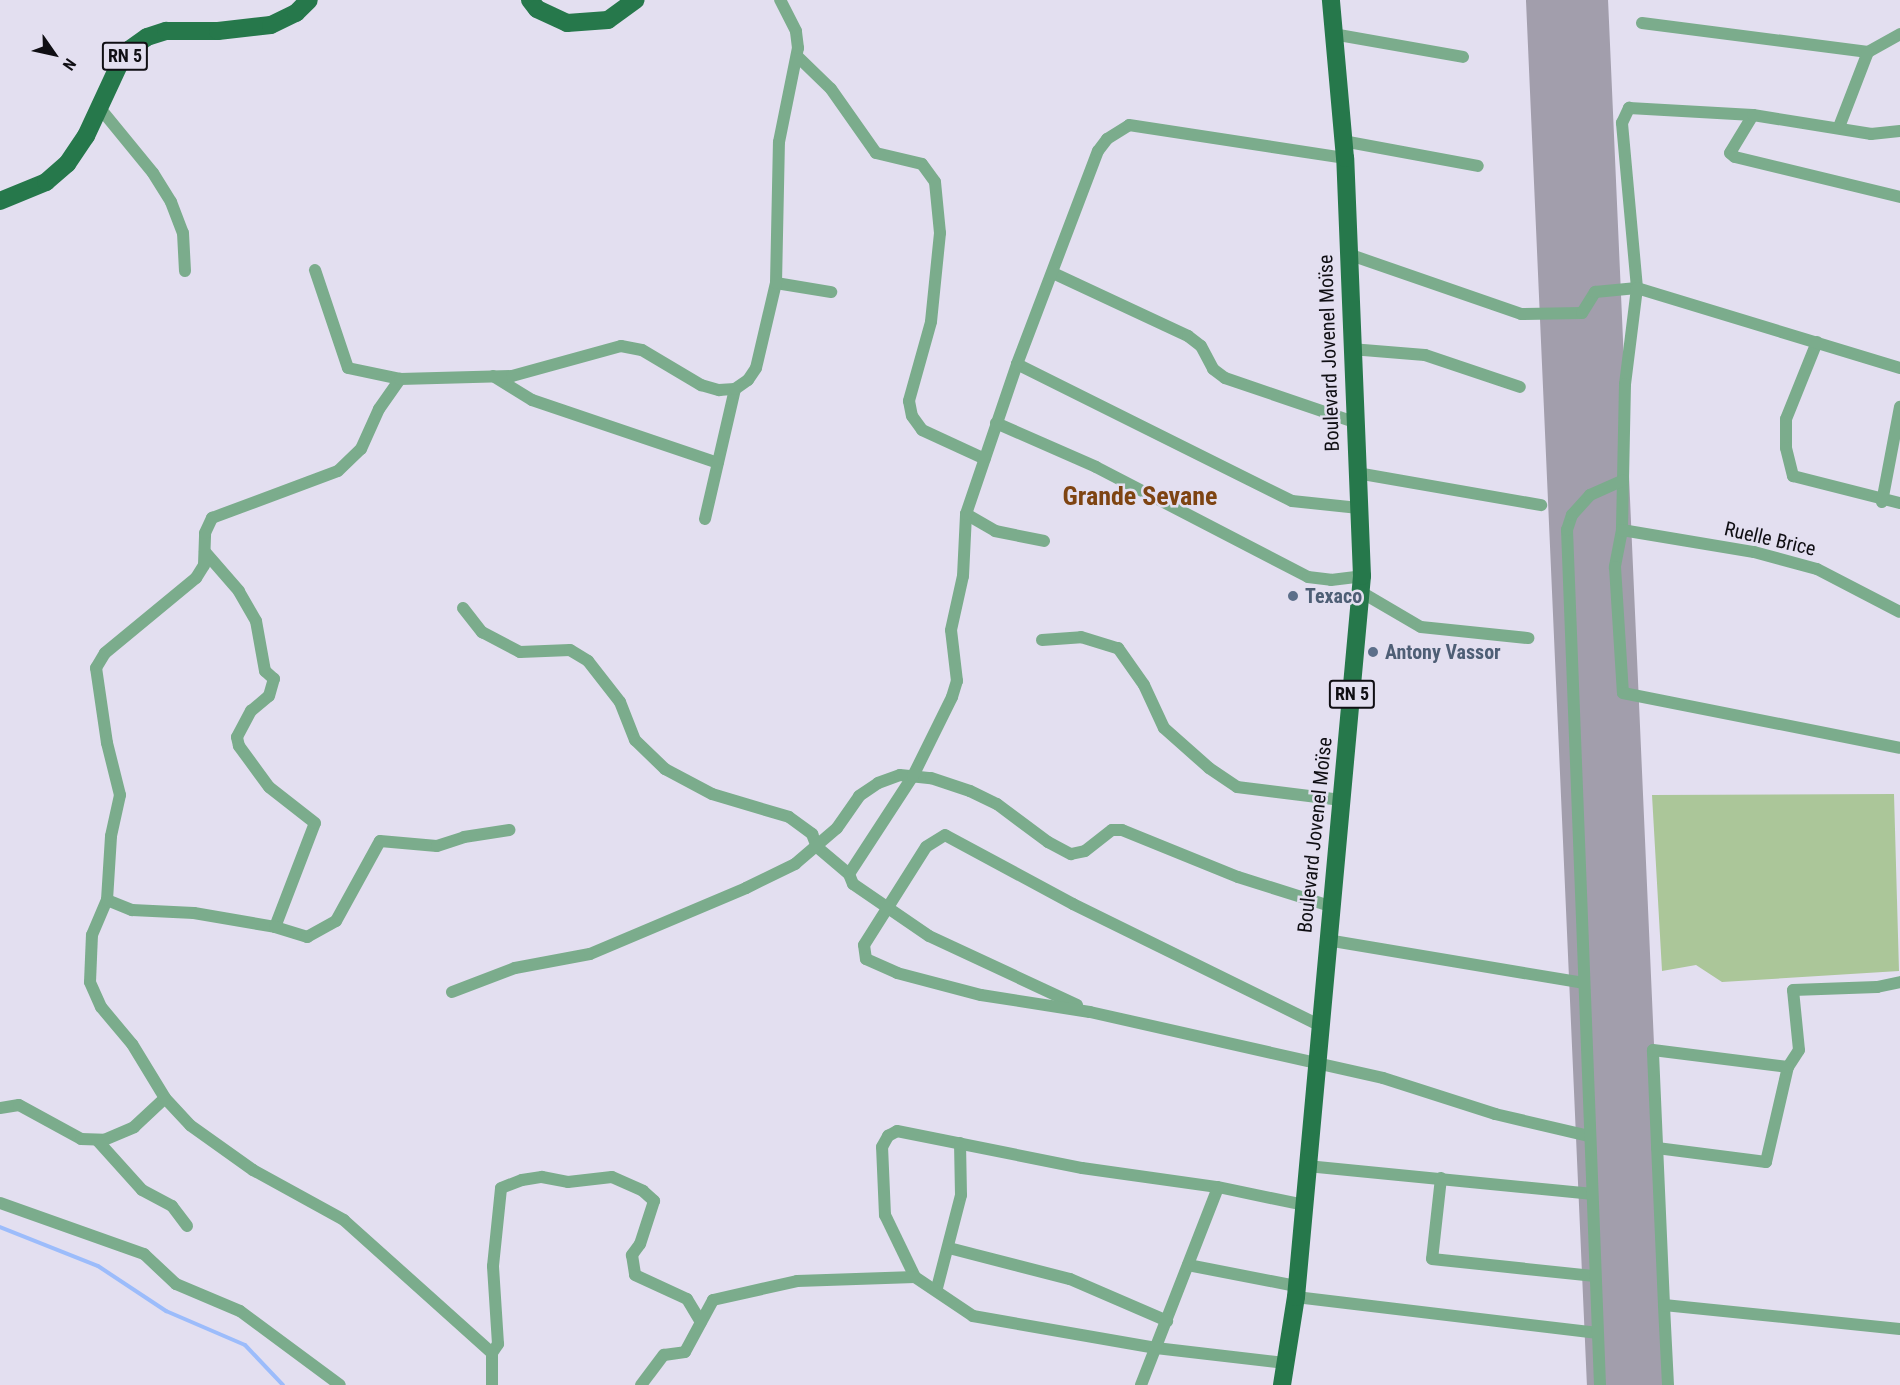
<!DOCTYPE html>
<html>
<head>
<meta charset="utf-8">
<style>
  body { margin:0 }
  #map { position:relative; width:1900px; height:1385px; overflow:hidden; background:#e3dff0; font-family:"Roboto Condensed",sans-serif }
  div>[style] { position:absolute }
  [style*='--x'] { left:calc(var(--x)*1px); top:calc(var(--y)*1px); width:calc(var(--w)*1px); rotate:calc(var(--a)*1deg) }
  .green>* { inset:0; background:#abc699 }
  .stream>* { height:4px; margin:-2px; padding:0 2px; transform-origin:2px; border-radius:2px; background:#9cbcfb }
  .runway>* { height:82px; margin:-41px; padding:0 41px; transform-origin:41px; border-radius:41px; background:#a29eac }
  .street>* { height:12px; margin:-6px; padding:0 6px; transform-origin:6px; border-radius:6px; background:#7bac8c }
  .primary>* { height:18px; margin:-9px; padding:0 9px; transform-origin:9px; border-radius:9px; background:#26784b }
  .dots>* { width:16px; height:16px; translate:-50% -50%; box-sizing:border-box; border:3px solid #e3dff0; border-radius:50% }
  span { translate:-50% -50%; white-space:nowrap; text-align:center; line-height:1.15; -webkit-text-stroke:5px #e3dff0; paint-order:stroke }
  .shield-label span { padding:2px 4px; background:#e3dff0; border:2px solid; border-radius:4px; -webkit-text-stroke-width:0 }
  .shield-label { font-size:18px; color:#100f14; font-weight:700 }
  .street-label { font-size:20px; color:#100f14 }
  .service-label { font-size:20px; color:#4e5e75; font-weight:700 }
  .left { translate:0 -50%; text-align:left }
  .district-label { font-size:26px; color:#7e4412; font-weight:700 }
  .north { position:absolute; left:24px; top:24px; width:60px; height:60px; -webkit-text-stroke:4px #e3dff0; paint-order:stroke; rotate:124deg; font-size:16px; font-weight:700; line-height:24px; text-align:center; color:#100f14 }
  .north::after { content:''; display:block; margin:auto; width:21px; height:27px; background:#100f14; clip-path:polygon(50% 0,100% 100%,50% 72%,0 100%) }
</style>
</head>
<body>
<div id="map">
  <div class="green">
    <i style="clip-path:polygon(1894px 794px,1899px 971px,1722px 982px,1696px 965px,1662px 971px,1652px 795px)"></i>
  </div>
  <div class="stream">
    <i style="--x:0;--y:1227;--w:105;--a:21.7"></i>
    <i style="--x:98;--y:1266;--w:82;--a:33.5"></i>
    <i style="--x:166;--y:1311;--w:86;--a:23.3"></i>
    <i style="--x:245;--y:1345;--w:55;--a:46.5"></i>
  </div>
  <div class="runway">
    <i style="--x:1567;--y:0;--w:1386;--a:87.48"></i>
  </div>
  <div class="street">
    <i style="--x:1642;--y:23;--w:228;--a:7.3"></i>
    <i style="--x:1868;--y:52;--w:37;--a:-29"></i>
    <i style="--x:1333;--y:34;--w:132;--a:10"></i>
    <i style="--x:797;--y:56;--w:47;--a:44.1"></i>
    <i style="--x:831;--y:89;--w:78;--a:54.9"></i>
    <i style="--x:876;--y:153;--w:47;--a:13.4"></i>
    <i style="--x:922;--y:164;--w:22;--a:54"></i>
    <i style="--x:935;--y:182;--w:51;--a:84.4"></i>
    <i style="--x:940;--y:233;--w:89;--a:95.8"></i>
    <i style="--x:931;--y:322;--w:82;--a:105.6"></i>
    <i style="--x:909;--y:401;--w:15;--a:79"></i>
    <i style="--x:912;--y:416;--w:17;--a:54"></i>
    <i style="--x:922;--y:430;--w:69;--a:24.7"></i>
    <i style="--x:99;--y:107;--w:85;--a:50.7"></i>
    <i style="--x:153;--y:173;--w:34;--a:58"></i>
    <i style="--x:171;--y:202;--w:33;--a:69"></i>
    <i style="--x:183;--y:233;--w:38;--a:87"></i>
    <i style="--x:1753;--y:115;--w:44;--a:121.2"></i>
    <i style="--x:1730;--y:153;--w:6;--a:39"></i>
    <i style="--x:1735;--y:157;--w:170;--a:13.6"></i>
    <i style="--x:1839;--y:127;--w:80;--a:-68.9"></i>
    <i style="--x:1343;--y:141;--w:137;--a:10.5"></i>
    <i style="--x:1348;--y:254;--w:183;--a:19.1"></i>
    <i style="--x:1521;--y:314;--w:61;--a:-0.9"></i>
    <i style="--x:1582;--y:313;--w:25;--a:-58"></i>
    <i style="--x:1595;--y:292;--w:42;--a:-5.4"></i>
    <i style="--x:1637;--y:288;--w:166;--a:-95.2"></i>
    <i style="--x:1622;--y:123;--w:17;--a:-65"></i>
    <i style="--x:1629;--y:108;--w:124;--a:3.2"></i>
    <i style="--x:1753;--y:115;--w:120;--a:9.1"></i>
    <i style="--x:1871;--y:134;--w:29;--a:-6"></i>
    <i style="--x:315;--y:270;--w:103;--a:71.4"></i>
    <i style="--x:348;--y:368;--w:53;--a:11.9"></i>
    <i style="--x:1053;--y:273;--w:149;--a:25"></i>
    <i style="--x:1188;--y:336;--w:16;--a:38"></i>
    <i style="--x:1201;--y:346;--w:26;--a:62"></i>
    <i style="--x:1213;--y:369;--w:15;--a:37"></i>
    <i style="--x:1225;--y:378;--w:136;--a:18.8"></i>
    <i style="--x:776;--y:283;--w:56;--a:9.3"></i>
    <i style="--x:1817;--y:342;--w:83;--a:111.9"></i>
    <i style="--x:1786;--y:419;--w:29;--a:90"></i>
    <i style="--x:1786;--y:448;--w:29;--a:76"></i>
    <i style="--x:1793;--y:476;--w:110;--a:14.2"></i>
    <i style="--x:1351;--y:349;--w:74;--a:4.6"></i>
    <i style="--x:1425;--y:355;--w:100;--a:18.6"></i>
    <i style="--x:1017;--y:364;--w:307;--a:26.5"></i>
    <i style="--x:1292;--y:501;--w:67;--a:6"></i>
    <i style="--x:1900;--y:368;--w:275;--a:-163.1"></i>
    <i style="--x:1637;--y:288;--w:97;--a:97.1"></i>
    <i style="--x:1625;--y:384;--w:146;--a:91.2"></i>
    <i style="--x:1622;--y:530;--w:38;--a:101"></i>
    <i style="--x:1615;--y:567;--w:126;--a:86.4"></i>
    <i style="--x:1623;--y:693;--w:282;--a:11.2"></i>
    <i style="--x:493;--y:376;--w:46;--a:31.6"></i>
    <i style="--x:532;--y:400;--w:196;--a:18.7"></i>
    <i style="--x:996;--y:423;--w:109;--a:23.7"></i>
    <i style="--x:1096;--y:467;--w:239;--a:27.4"></i>
    <i style="--x:1308;--y:577;--w:23;--a:7"></i>
    <i style="--x:1331;--y:580;--w:31;--a:-7"></i>
    <i style="--x:1357;--y:473;--w:187;--a:9.9"></i>
    <i style="--x:1882;--y:502;--w:97;--a:-79.3"></i>
    <i style="--x:966;--y:514;--w:34;--a:30"></i>
    <i style="--x:995;--y:531;--w:50;--a:11.5"></i>
    <i style="--x:705;--y:519;--w:133;--a:-77"></i>
    <i style="--x:1622;--y:530;--w:134;--a:9.5"></i>
    <i style="--x:1754;--y:552;--w:65;--a:15.1"></i>
    <i style="--x:1817;--y:569;--w:93;--a:27.4"></i>
    <i style="--x:1361;--y:592;--w:69;--a:30.3"></i>
    <i style="--x:1421;--y:627;--w:108;--a:5.9"></i>
    <i style="--x:463;--y:608;--w:31;--a:52"></i>
    <i style="--x:482;--y:632;--w:43;--a:27.8"></i>
    <i style="--x:520;--y:652;--w:50;--a:-2.3"></i>
    <i style="--x:570;--y:650;--w:21;--a:31"></i>
    <i style="--x:588;--y:661;--w:52;--a:52"></i>
    <i style="--x:620;--y:702;--w:41;--a:68.5"></i>
    <i style="--x:635;--y:740;--w:42;--a:44"></i>
    <i style="--x:665;--y:769;--w:53;--a:28"></i>
    <i style="--x:712;--y:794;--w:80;--a:16.6"></i>
    <i style="--x:789;--y:817;--w:29;--a:36"></i>
    <i style="--x:812;--y:834;--w:14;--a:69"></i>
    <i style="--x:817;--y:847;--w:42;--a:40.2"></i>
    <i style="--x:1042;--y:640;--w:39;--a:-4"></i>
    <i style="--x:1081;--y:637;--w:39;--a:17"></i>
    <i style="--x:1118;--y:648;--w:45;--a:54.9"></i>
    <i style="--x:1144;--y:685;--w:47;--a:65.1"></i>
    <i style="--x:1164;--y:728;--w:60;--a:41.6"></i>
    <i style="--x:1209;--y:768;--w:34;--a:34"></i>
    <i style="--x:1237;--y:787;--w:105;--a:7.1"></i>
    <i style="--x:107;--y:900;--w:27;--a:22"></i>
    <i style="--x:132;--y:910;--w:62;--a:2.8"></i>
    <i style="--x:194;--y:913;--w:82;--a:9.8"></i>
    <i style="--x:275;--y:927;--w:111;--a:-69"></i>
    <i style="--x:315;--y:823;--w:58;--a:-142"></i>
    <i style="--x:269;--y:787;--w:51;--a:-126.2"></i>
    <i style="--x:239;--y:746;--w:9;--a:-103"></i>
    <i style="--x:237;--y:737;--w:30;--a:-62"></i>
    <i style="--x:251;--y:711;--w:23;--a:-40"></i>
    <i style="--x:269;--y:696;--w:18;--a:-74"></i>
    <i style="--x:274;--y:679;--w:12;--a:-138"></i>
    <i style="--x:265;--y:671;--w:51;--a:-100.2"></i>
    <i style="--x:256;--y:621;--w:34;--a:-120"></i>
    <i style="--x:239;--y:591;--w:52;--a:-131.1"></i>
    <i style="--x:275;--y:927;--w:34;--a:17"></i>
    <i style="--x:307;--y:937;--w:33;--a:-29"></i>
    <i style="--x:336;--y:921;--w:91;--a:-61.2"></i>
    <i style="--x:380;--y:841;--w:57;--a:5"></i>
    <i style="--x:437;--y:846;--w:28;--a:-18"></i>
    <i style="--x:464;--y:837;--w:46;--a:-8.8"></i>
    <i style="--x:1327;--y:940;--w:260;--a:9.5"></i>
    <i style="--x:452;--y:992;--w:67;--a:-20.9"></i>
    <i style="--x:515;--y:968;--w:76;--a:-10.6"></i>
    <i style="--x:590;--y:954;--w:169;--a:-22.9"></i>
    <i style="--x:746;--y:888;--w:55;--a:-26.1"></i>
    <i style="--x:795;--y:864;--w:55;--a:-40.6"></i>
    <i style="--x:837;--y:828;--w:39;--a:-55"></i>
    <i style="--x:859;--y:796;--w:23;--a:-34"></i>
    <i style="--x:878;--y:783;--w:23;--a:-20"></i>
    <i style="--x:900;--y:775;--w:31;--a:6"></i>
    <i style="--x:931;--y:778;--w:41;--a:18.4"></i>
    <i style="--x:970;--y:791;--w:30;--a:26"></i>
    <i style="--x:997;--y:804;--w:64;--a:36.7"></i>
    <i style="--x:1048;--y:842;--w:26;--a:28"></i>
    <i style="--x:1071;--y:854;--w:14;--a:-12"></i>
    <i style="--x:1085;--y:851;--w:34;--a:-38"></i>
    <i style="--x:1112;--y:830;--w:10;--a:0"></i>
    <i style="--x:1122;--y:830;--w:125;--a:22.1"></i>
    <i style="--x:1238;--y:877;--w:96;--a:17.5"></i>
    <i style="--x:1077;--y:1005;--w:163;--a:-155"></i>
    <i style="--x:929;--y:936;--w:92;--a:-145.6"></i>
    <i style="--x:853;--y:884;--w:11;--a:-112"></i>
    <i style="--x:849;--y:874;--w:117;--a:-56.9"></i>
    <i style="--x:913;--y:776;--w:88;--a:-63.7"></i>
    <i style="--x:952;--y:697;--w:17;--a:-73"></i>
    <i style="--x:957;--y:681;--w:51;--a:-96.7"></i>
    <i style="--x:951;--y:630;--w:55;--a:-77.5"></i>
    <i style="--x:963;--y:576;--w:62;--a:-87.2"></i>
    <i style="--x:966;--y:514;--w:158;--a:-71.2"></i>
    <i style="--x:1017;--y:364;--w:228;--a:-69.2"></i>
    <i style="--x:1098;--y:151;--w:15;--a:-53"></i>
    <i style="--x:1107;--y:139;--w:26;--a:-32"></i>
    <i style="--x:1129;--y:125;--w:219;--a:8.7"></i>
    <i style="--x:1319;--y:1025;--w:274;--a:-153.8"></i>
    <i style="--x:1073;--y:904;--w:145;--a:-151.7"></i>
    <i style="--x:945;--y:835;--w:22;--a:148"></i>
    <i style="--x:926;--y:847;--w:116;--a:122.3"></i>
    <i style="--x:864;--y:945;--w:14;--a:82"></i>
    <i style="--x:866;--y:959;--w:34;--a:24"></i>
    <i style="--x:897;--y:973;--w:87;--a:14.7"></i>
    <i style="--x:981;--y:995;--w:110;--a:8.9"></i>
    <i style="--x:1090;--y:1012;--w:300;--a:12.7"></i>
    <i style="--x:1383;--y:1078;--w:118;--a:17.8"></i>
    <i style="--x:1495;--y:1114;--w:97;--a:13.2"></i>
    <i style="--x:0;--y:1108;--w:19;--a:-9"></i>
    <i style="--x:19;--y:1105;--w:71;--a:28.7"></i>
    <i style="--x:81;--y:1139;--w:23;--a:2"></i>
    <i style="--x:104;--y:1140;--w:33;--a:-23"></i>
    <i style="--x:134;--y:1127;--w:42;--a:-43.1"></i>
    <i style="--x:97;--y:1140;--w:67;--a:48"></i>
    <i style="--x:142;--y:1190;--w:34;--a:28"></i>
    <i style="--x:172;--y:1206;--w:25;--a:53"></i>
    <i style="--x:1657;--y:1148;--w:110;--a:7.3"></i>
    <i style="--x:1766;--y:1162;--w:98;--a:-77"></i>
    <i style="--x:1788;--y:1067;--w:20;--a:-57"></i>
    <i style="--x:1799;--y:1050;--w:60;--a:-95.7"></i>
    <i style="--x:1793;--y:990;--w:84;--a:-2"></i>
    <i style="--x:1877;--y:987;--w:24;--a:-12"></i>
    <i style="--x:1307;--y:1166;--w:285;--a:5.6"></i>
    <i style="--x:1441;--y:1178;--w:81;--a:96.3"></i>
    <i style="--x:1432;--y:1259;--w:164;--a:6"></i>
    <i style="--x:0;--y:1203;--w:153;--a:19.5"></i>
    <i style="--x:144;--y:1254;--w:44;--a:43.2"></i>
    <i style="--x:176;--y:1284;--w:69;--a:22.9"></i>
    <i style="--x:240;--y:1311;--w:124;--a:36.5"></i>
    <i style="--x:949;--y:1248;--w:125;--a:14.4"></i>
    <i style="--x:1070;--y:1279;--w:106;--a:23.4"></i>
    <i style="--x:1188;--y:1265;--w:110;--a:11"></i>
    <i style="--x:937;--y:1288;--w:96;--a:-75.5"></i>
    <i style="--x:961;--y:1195;--w:52;--a:-91.1"></i>
    <i style="--x:1296;--y:1297;--w:302;--a:6.8"></i>
    <i style="--x:1664;--y:1305;--w:255;--a:-92.5"></i>
    <i style="--x:1653;--y:1050;--w:136;--a:7.2"></i>
    <i style="--x:492;--y:1353;--w:11;--a:-56"></i>
    <i style="--x:498;--y:1344;--w:78;--a:-93.7"></i>
    <i style="--x:493;--y:1266;--w:78;--a:-84.1"></i>
    <i style="--x:501;--y:1188;--w:22;--a:-21"></i>
    <i style="--x:522;--y:1180;--w:20;--a:-9"></i>
    <i style="--x:542;--y:1177;--w:26;--a:11"></i>
    <i style="--x:568;--y:1182;--w:44;--a:-6.5"></i>
    <i style="--x:612;--y:1177;--w:34;--a:24"></i>
    <i style="--x:643;--y:1191;--w:15;--a:42"></i>
    <i style="--x:654;--y:1201;--w:45;--a:108"></i>
    <i style="--x:640;--y:1244;--w:14;--a:126"></i>
    <i style="--x:632;--y:1255;--w:20;--a:81"></i>
    <i style="--x:635;--y:1275;--w:57;--a:24.8"></i>
    <i style="--x:687;--y:1299;--w:27;--a:59"></i>
    <i style="--x:1285;--y:1363;--w:130;--a:-173.4"></i>
    <i style="--x:1156;--y:1348;--w:186;--a:-170.1"></i>
    <i style="--x:973;--y:1316;--w:70;--a:-146.1"></i>
    <i style="--x:915;--y:1277;--w:69;--a:-115.8"></i>
    <i style="--x:885;--y:1215;--w:68;--a:-92.5"></i>
    <i style="--x:882;--y:1147;--w:13;--a:-61"></i>
    <i style="--x:888;--y:1136;--w:10;--a:-29"></i>
    <i style="--x:897;--y:1131;--w:189;--a:11.3"></i>
    <i style="--x:1082;--y:1168;--w:137;--a:8"></i>
    <i style="--x:1218;--y:1187;--w:88;--a:11.8"></i>
    <i style="--x:492;--y:1385;--w:32;--a:-90"></i>
    <i style="--x:492;--y:1353;--w:199;--a:-138.1"></i>
    <i style="--x:344;--y:1220;--w:104;--a:-151.2"></i>
    <i style="--x:253;--y:1170;--w:77;--a:-144.5"></i>
    <i style="--x:190;--y:1125;--w:37;--a:-133"></i>
    <i style="--x:165;--y:1098;--w:63;--a:-121.4"></i>
    <i style="--x:132;--y:1044;--w:48;--a:-130"></i>
    <i style="--x:101;--y:1007;--w:27;--a:-114"></i>
    <i style="--x:90;--y:982;--w:47;--a:-87.6"></i>
    <i style="--x:92;--y:935;--w:38;--a:-67"></i>
    <i style="--x:107;--y:900;--w:64;--a:-86.4"></i>
    <i style="--x:111;--y:836;--w:42;--a:-77.6"></i>
    <i style="--x:120;--y:795;--w:54;--a:-104"></i>
    <i style="--x:107;--y:743;--w:76;--a:-98.3"></i>
    <i style="--x:96;--y:668;--w:17;--a:-59"></i>
    <i style="--x:105;--y:653;--w:118;--a:-39.5"></i>
    <i style="--x:196;--y:578;--w:15;--a:-58"></i>
    <i style="--x:204;--y:565;--w:32;--a:-88"></i>
    <i style="--x:205;--y:533;--w:17;--a:-65"></i>
    <i style="--x:212;--y:518;--w:134;--a:-20.5"></i>
    <i style="--x:338;--y:471;--w:32;--a:-44"></i>
    <i style="--x:361;--y:449;--w:44;--a:-65.8"></i>
    <i style="--x:379;--y:409;--w:37;--a:-55"></i>
    <i style="--x:400;--y:379;--w:112;--a:-1.5"></i>
    <i style="--x:512;--y:376;--w:113;--a:-15.4"></i>
    <i style="--x:621;--y:346;--w:21;--a:11"></i>
    <i style="--x:642;--y:350;--w:69;--a:30.7"></i>
    <i style="--x:701;--y:385;--w:19;--a:16"></i>
    <i style="--x:719;--y:390;--w:16;--a:-4"></i>
    <i style="--x:735;--y:389;--w:16;--a:-35"></i>
    <i style="--x:748;--y:380;--w:14;--a:-56"></i>
    <i style="--x:756;--y:368;--w:87;--a:-76.8"></i>
    <i style="--x:776;--y:283;--w:141;--a:-88.8"></i>
    <i style="--x:779;--y:142;--w:96;--a:-78.6"></i>
    <i style="--x:798;--y:48;--w:17;--a:-97"></i>
    <i style="--x:796;--y:31;--w:35;--a:-117"></i>
    <i style="--x:641;--y:1385;--w:38;--a:-53"></i>
    <i style="--x:664;--y:1355;--w:21;--a:-8"></i>
    <i style="--x:685;--y:1352;--w:59;--a:-61.7"></i>
    <i style="--x:713;--y:1300;--w:86;--a:-12.7"></i>
    <i style="--x:797;--y:1281;--w:118;--a:-1.9"></i>
    <i style="--x:1141;--y:1385;--w:212;--a:-68.7"></i>
    <i style="--x:1600;--y:1385;--w:856;--a:-92.21"></i>
    <i style="--x:1567;--y:530;--w:16;--a:-72"></i>
    <i style="--x:1572;--y:515;--w:27;--a:-48"></i>
    <i style="--x:1590;--y:495;--w:36;--a:-24"></i>
    <i style="--x:1668;--y:1385;--w:80;--a:-92.9"></i>
    <i style="--x:1664;--y:1305;--w:237;--a:5.8"></i>
  </div>
  <div class="primary">
    <i style="--x:530;--y:0;--w:11;--a:52"></i>
    <i style="--x:537;--y:9;--w:33;--a:25"></i>
    <i style="--x:567;--y:23;--w:41;--a:-4.2"></i>
    <i style="--x:608;--y:20;--w:34;--a:-36"></i>
    <i style="--x:0;--y:201;--w:50;--a:-22.4"></i>
    <i style="--x:46;--y:182;--w:28;--a:-41"></i>
    <i style="--x:67;--y:164;--w:34;--a:-56"></i>
    <i style="--x:86;--y:136;--w:78;--a:-65.1"></i>
    <i style="--x:119;--y:65;--w:19;--a:-55"></i>
    <i style="--x:130;--y:49;--w:21;--a:-35"></i>
    <i style="--x:147;--y:37;--w:20;--a:-18"></i>
    <i style="--x:166;--y:31;--w:52;--a:0"></i>
    <i style="--x:218;--y:31;--w:53;--a:-6.5"></i>
    <i style="--x:271;--y:25;--w:28;--a:-26"></i>
    <i style="--x:296;--y:13;--w:18;--a:-45"></i>
    <i style="--x:1282;--y:1385;--w:89;--a:-81"></i>
    <i style="--x:1296;--y:1297;--w:724;--a:-84.77"></i>
    <i style="--x:1362;--y:576;--w:418;--a:-92.3"></i>
    <i style="--x:1345;--y:158;--w:159;--a:-95.1"></i>
  </div>
  <div class="dots">
    <i style="left:1293px;top:596px;background:#5c6f8a"></i>
    <i style="left:1373px;top:652px;background:#5c6f8a"></i>
  </div>
  <div class="shield-label">
    <span style="left:125px;top:56px">RN 5</span>
    <span style="left:1352px;top:694px">RN 5</span>
  </div>
  <div class="street-label">
    <span style="left:1329px;top:353px;rotate:-92deg">Boulevard Jovenel Moïse</span>
    <span style="left:1770px;top:539px;rotate:13deg">Ruelle Brice</span>
    <span style="left:1315px;top:835px;rotate:-84deg">Boulevard Jovenel Moïse</span>
  </div>
  <div class="service-label">
    <span class="left" style="left:1305px;top:596px">Texaco</span>
    <span class="left" style="left:1385px;top:652px">Antony Vassor</span>
  </div>
  <div class="district-label">
    <span style="left:1140px;top:497px">Grande Sevane</span>
  </div>
  <div class="north">N</div>
</div>
</body>
</html>
